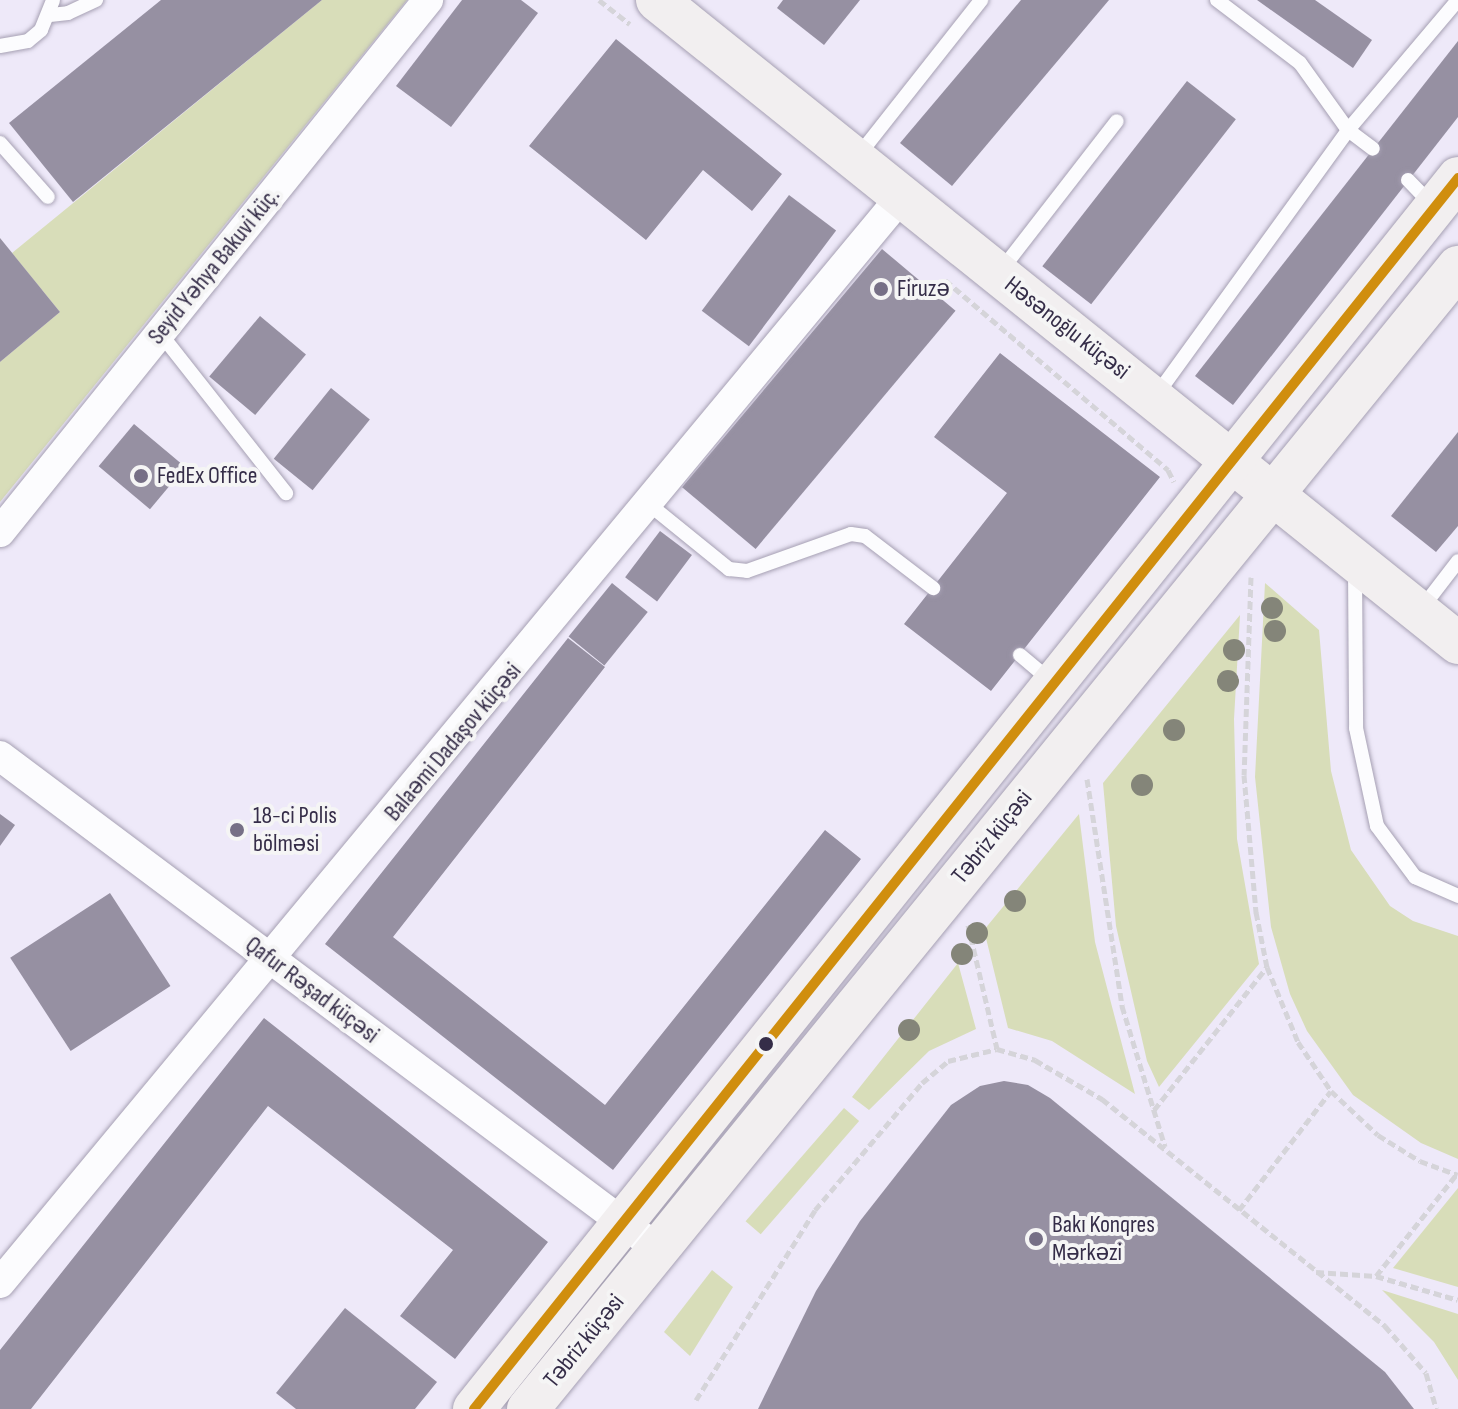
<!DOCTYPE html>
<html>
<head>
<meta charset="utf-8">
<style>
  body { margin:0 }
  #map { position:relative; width:1458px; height:1409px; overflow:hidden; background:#eee9f9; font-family:"Sofia Sans Condensed",sans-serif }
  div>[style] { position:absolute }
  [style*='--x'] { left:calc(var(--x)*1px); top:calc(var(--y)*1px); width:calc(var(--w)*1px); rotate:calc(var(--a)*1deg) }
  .green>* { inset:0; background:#d8ddb9; transform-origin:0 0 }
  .building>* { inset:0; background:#9690a2; transform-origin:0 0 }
  .path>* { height:5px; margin-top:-2.5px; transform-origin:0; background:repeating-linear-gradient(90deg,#d5d4d9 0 8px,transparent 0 12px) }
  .roads { filter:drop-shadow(0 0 2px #a6a0b3) drop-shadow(0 0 2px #a6a0b3) }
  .lane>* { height:14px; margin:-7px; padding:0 7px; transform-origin:7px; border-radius:7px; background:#fcfcfe }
  .street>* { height:30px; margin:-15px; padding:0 15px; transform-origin:15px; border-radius:15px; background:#fcfcfe }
  .secondary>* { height:42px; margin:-21px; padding:0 21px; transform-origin:21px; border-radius:21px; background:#f2eff0 }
  .bus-1>* { height:10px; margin:-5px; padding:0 5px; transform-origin:5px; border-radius:5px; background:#d08e0e }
  .trees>* { width:22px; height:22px; margin:-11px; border-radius:50%; background:#848579 }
  .dots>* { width:22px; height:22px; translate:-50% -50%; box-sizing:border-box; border:4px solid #f5f5f5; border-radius:50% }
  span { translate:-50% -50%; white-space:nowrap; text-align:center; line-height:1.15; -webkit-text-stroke:8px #f5f5f5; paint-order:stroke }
  .street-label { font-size:24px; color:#352d48 }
  .poi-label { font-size:24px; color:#352d48 }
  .left { translate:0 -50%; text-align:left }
</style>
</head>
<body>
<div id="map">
  <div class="green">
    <i style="clip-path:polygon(322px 0,407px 0,0 502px,0 362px,60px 312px,12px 253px)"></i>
    <i style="clip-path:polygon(1265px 583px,1319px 630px,1331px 771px,1351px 850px,1390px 906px,1413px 921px,1458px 936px,1458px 1159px,1421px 1143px,1353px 1095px,1307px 1031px,1290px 994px,1271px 927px,1255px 777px)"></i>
    <i style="clip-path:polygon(1240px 615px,1234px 719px,1237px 839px,1259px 964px,1159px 1087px,1147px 1061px,1116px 926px,1103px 783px)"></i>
    <i style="clip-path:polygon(1079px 814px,1095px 942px,1135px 1094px,1052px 1041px,1008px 1028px,984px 930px)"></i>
    <i style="clip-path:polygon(958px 963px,976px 1029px,929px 1051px,869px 1110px,852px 1097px)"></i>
    <i style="left:844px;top:1108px;width:20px;height:150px;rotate:41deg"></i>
    <i style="clip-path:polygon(1458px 1188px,1458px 1287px,1393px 1268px)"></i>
    <i style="clip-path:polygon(712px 1270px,733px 1287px,690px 1356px,664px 1332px)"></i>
    <i style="clip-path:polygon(1382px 1290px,1458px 1314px,1458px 1380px,1434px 1342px)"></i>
  </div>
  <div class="building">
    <i style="clip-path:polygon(161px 0,322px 0,73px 202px,9px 123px)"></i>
    <i style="clip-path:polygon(462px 0,521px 0,538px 13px,451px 127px,396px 86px)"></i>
    <i style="clip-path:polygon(783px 0,860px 0,824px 45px,777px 8px)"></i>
    <i style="clip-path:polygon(1021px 0,1109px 0,952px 186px,900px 143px)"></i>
    <i style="clip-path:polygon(1257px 0,1315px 0,1372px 40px,1353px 68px)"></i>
    <i style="clip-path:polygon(616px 39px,782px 174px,752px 211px,703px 170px,646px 240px,529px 146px)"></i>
    <i style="clip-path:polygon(1458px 41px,1458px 117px,1233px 405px,1195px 376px)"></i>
    <i style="left:1187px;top:81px;width:62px;height:235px;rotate:38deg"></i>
    <i style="left:789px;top:195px;width:59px;height:145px;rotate:37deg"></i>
    <i style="clip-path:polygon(0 238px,60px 312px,0 362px)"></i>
    <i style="left:882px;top:249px;width:96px;height:311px;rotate:40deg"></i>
    <i style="left:260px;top:316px;width:60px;height:79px;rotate:40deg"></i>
    <i style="clip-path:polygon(1000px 353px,1160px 477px,991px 691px,904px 624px,1007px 493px,934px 437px)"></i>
    <i style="left:331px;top:388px;width:50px;height:91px;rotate:39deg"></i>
    <i style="left:134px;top:424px;width:67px;height:55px;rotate:40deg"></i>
    <i style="clip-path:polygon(1458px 432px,1458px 526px,1436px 552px,1391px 516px)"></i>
    <i style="left:660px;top:531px;width:40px;height:58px;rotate:37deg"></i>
    <i style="left:612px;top:583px;width:46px;height:69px;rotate:39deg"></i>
    <i style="clip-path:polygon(568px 638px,605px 667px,393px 937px,605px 1105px,825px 830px,861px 859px,613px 1170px,325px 944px)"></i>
    <i style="clip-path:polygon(0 814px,15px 825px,0 846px)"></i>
    <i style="left:110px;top:893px;width:111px;height:119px;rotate:57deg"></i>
    <i style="clip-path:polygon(264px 1018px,548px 1242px,455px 1359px,400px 1316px,453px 1250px,268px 1106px,31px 1409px,0 1409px,0 1350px)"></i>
    <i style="clip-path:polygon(1004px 1081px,1028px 1085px,1050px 1098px,1385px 1372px,1414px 1409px,758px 1409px,816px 1291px,860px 1221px,951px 1105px,980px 1086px)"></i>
    <i style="clip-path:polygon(345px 1308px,437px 1382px,415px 1409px,296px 1409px,276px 1393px)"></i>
  </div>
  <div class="path">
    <i style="--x:599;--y:0;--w:39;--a:38"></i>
    <i style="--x:945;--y:280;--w:293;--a:40.4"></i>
    <i style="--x:1168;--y:470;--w:13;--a:63"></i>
    <i style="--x:1251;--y:577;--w:198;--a:92"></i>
    <i style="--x:1244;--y:775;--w:138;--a:85"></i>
    <i style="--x:1256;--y:912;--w:56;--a:78.7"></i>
    <i style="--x:1267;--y:967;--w:81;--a:67.5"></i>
    <i style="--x:1298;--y:1042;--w:59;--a:56"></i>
    <i style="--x:1331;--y:1091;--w:64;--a:43.1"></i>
    <i style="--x:1378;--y:1135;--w:49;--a:31.8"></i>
    <i style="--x:1420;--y:1161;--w:40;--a:20.2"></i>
    <i style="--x:1087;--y:779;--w:230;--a:81.2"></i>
    <i style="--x:1122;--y:1006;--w:147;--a:73"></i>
    <i style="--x:968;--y:925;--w:127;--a:76.8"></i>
    <i style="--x:1154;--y:1110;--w:182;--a:-51.7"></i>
    <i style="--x:1239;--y:1210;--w:150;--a:-52.3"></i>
    <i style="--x:1316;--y:1272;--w:60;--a:3.8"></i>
    <i style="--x:1376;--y:1276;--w:85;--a:16.3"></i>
    <i style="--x:1376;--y:1276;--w:129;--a:-51.6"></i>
    <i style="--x:696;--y:1400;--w:224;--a:-57.9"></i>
    <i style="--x:815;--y:1210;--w:166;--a:-49.9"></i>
    <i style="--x:922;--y:1083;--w:34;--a:-40"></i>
    <i style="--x:948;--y:1061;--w:50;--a:-13.8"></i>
    <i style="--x:997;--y:1049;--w:40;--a:16"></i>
    <i style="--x:1035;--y:1060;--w:78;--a:30.2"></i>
    <i style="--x:1102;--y:1099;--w:363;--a:38.7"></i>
    <i style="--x:1385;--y:1326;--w:62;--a:48.9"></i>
    <i style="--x:1426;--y:1373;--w:37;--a:74"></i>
  </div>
  <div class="roads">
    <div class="lane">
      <i style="--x:1217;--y:0;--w:104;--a:37.2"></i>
      <i style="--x:1300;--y:63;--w:82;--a:54.4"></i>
      <i style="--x:1348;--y:130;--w:31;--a:37"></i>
      <i style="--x:50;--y:15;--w:18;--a:-6"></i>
      <i style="--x:68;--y:13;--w:31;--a:-25"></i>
      <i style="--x:0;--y:46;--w:28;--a:-10"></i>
      <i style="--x:28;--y:41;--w:17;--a:-40"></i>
      <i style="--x:41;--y:30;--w:32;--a:-68"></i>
      <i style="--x:0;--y:143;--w:72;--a:48.4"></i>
      <i style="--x:858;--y:156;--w:199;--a:-51.7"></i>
      <i style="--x:1408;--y:180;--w:36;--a:46"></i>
      <i style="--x:999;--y:273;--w:192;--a:-52.2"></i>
      <i style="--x:160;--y:333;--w:204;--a:51.8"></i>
      <i style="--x:1155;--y:397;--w:329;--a:-54.1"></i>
      <i style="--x:1348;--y:130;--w:170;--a:-49.8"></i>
      <i style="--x:650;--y:505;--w:102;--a:39"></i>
      <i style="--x:729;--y:569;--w:18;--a:6"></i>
      <i style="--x:747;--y:571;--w:110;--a:-19.6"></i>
      <i style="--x:851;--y:534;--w:14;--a:8"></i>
      <i style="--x:865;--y:536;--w:86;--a:37.4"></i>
      <i style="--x:1355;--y:569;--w:159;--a:89.6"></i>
      <i style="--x:1356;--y:728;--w:100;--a:77.9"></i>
      <i style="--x:1377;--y:826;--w:64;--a:53.3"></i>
      <i style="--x:1415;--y:877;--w:47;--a:23.8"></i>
      <i style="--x:1422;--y:608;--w:59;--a:-52.5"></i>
      <i style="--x:1020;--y:655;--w:39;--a:40"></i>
    </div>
    <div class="street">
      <i style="--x:0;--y:532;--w:683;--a:-51.18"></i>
      <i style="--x:0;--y:756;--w:822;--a:36.84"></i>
      <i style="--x:0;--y:1283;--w:1411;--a:-50.32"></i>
    </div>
    <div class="secondary">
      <i style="--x:657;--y:0;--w:1027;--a:38.76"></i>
      <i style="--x:474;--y:1409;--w:1576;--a:-51.36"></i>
      <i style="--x:528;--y:1409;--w:1473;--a:-50.84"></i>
    </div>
  </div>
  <div class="bus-1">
    <i style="--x:474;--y:1409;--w:1576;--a:-51.36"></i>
  </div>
  <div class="trees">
    <i style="left:1272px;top:608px"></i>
    <i style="left:1275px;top:631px"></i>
    <i style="left:1234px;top:650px"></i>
    <i style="left:1228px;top:681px"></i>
    <i style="left:1174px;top:730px"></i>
    <i style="left:1142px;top:785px"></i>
    <i style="left:1015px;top:901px"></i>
    <i style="left:977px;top:933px"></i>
    <i style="left:962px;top:954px"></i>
    <i style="left:909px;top:1030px"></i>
  </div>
  <div class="dots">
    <i style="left:881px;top:289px;background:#766f86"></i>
    <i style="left:141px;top:476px;background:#766f86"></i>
    <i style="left:237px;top:830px;background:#766f86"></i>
    <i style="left:766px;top:1044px;background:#352d48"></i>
    <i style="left:1036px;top:1239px;background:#766f86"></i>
  </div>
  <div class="street-label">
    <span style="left:214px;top:266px;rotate:-51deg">Seyid Yəhya Bakuvi küç.</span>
    <span style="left:1067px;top:328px;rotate:38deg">Həsənoğlu küçəsi</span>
    <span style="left:453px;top:742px;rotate:-50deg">Balaəmi Dadaşov küçəsi</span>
    <span style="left:992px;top:837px;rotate:-51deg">Təbriz küçəsi</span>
    <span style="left:312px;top:990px;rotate:37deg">Qafur Rəşad küçəsi</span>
    <span style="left:584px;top:1341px;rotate:-51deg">Təbriz küçəsi</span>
  </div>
  <div class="poi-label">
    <span class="left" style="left:897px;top:289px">Firuzə</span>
    <span class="left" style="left:157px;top:476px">FedEx Office</span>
    <span class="left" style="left:253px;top:830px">18-ci Polis<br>bölməsi</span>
    <span class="left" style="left:1052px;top:1239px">Bakı Konqres<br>Mərkəzi</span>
  </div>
</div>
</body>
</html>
